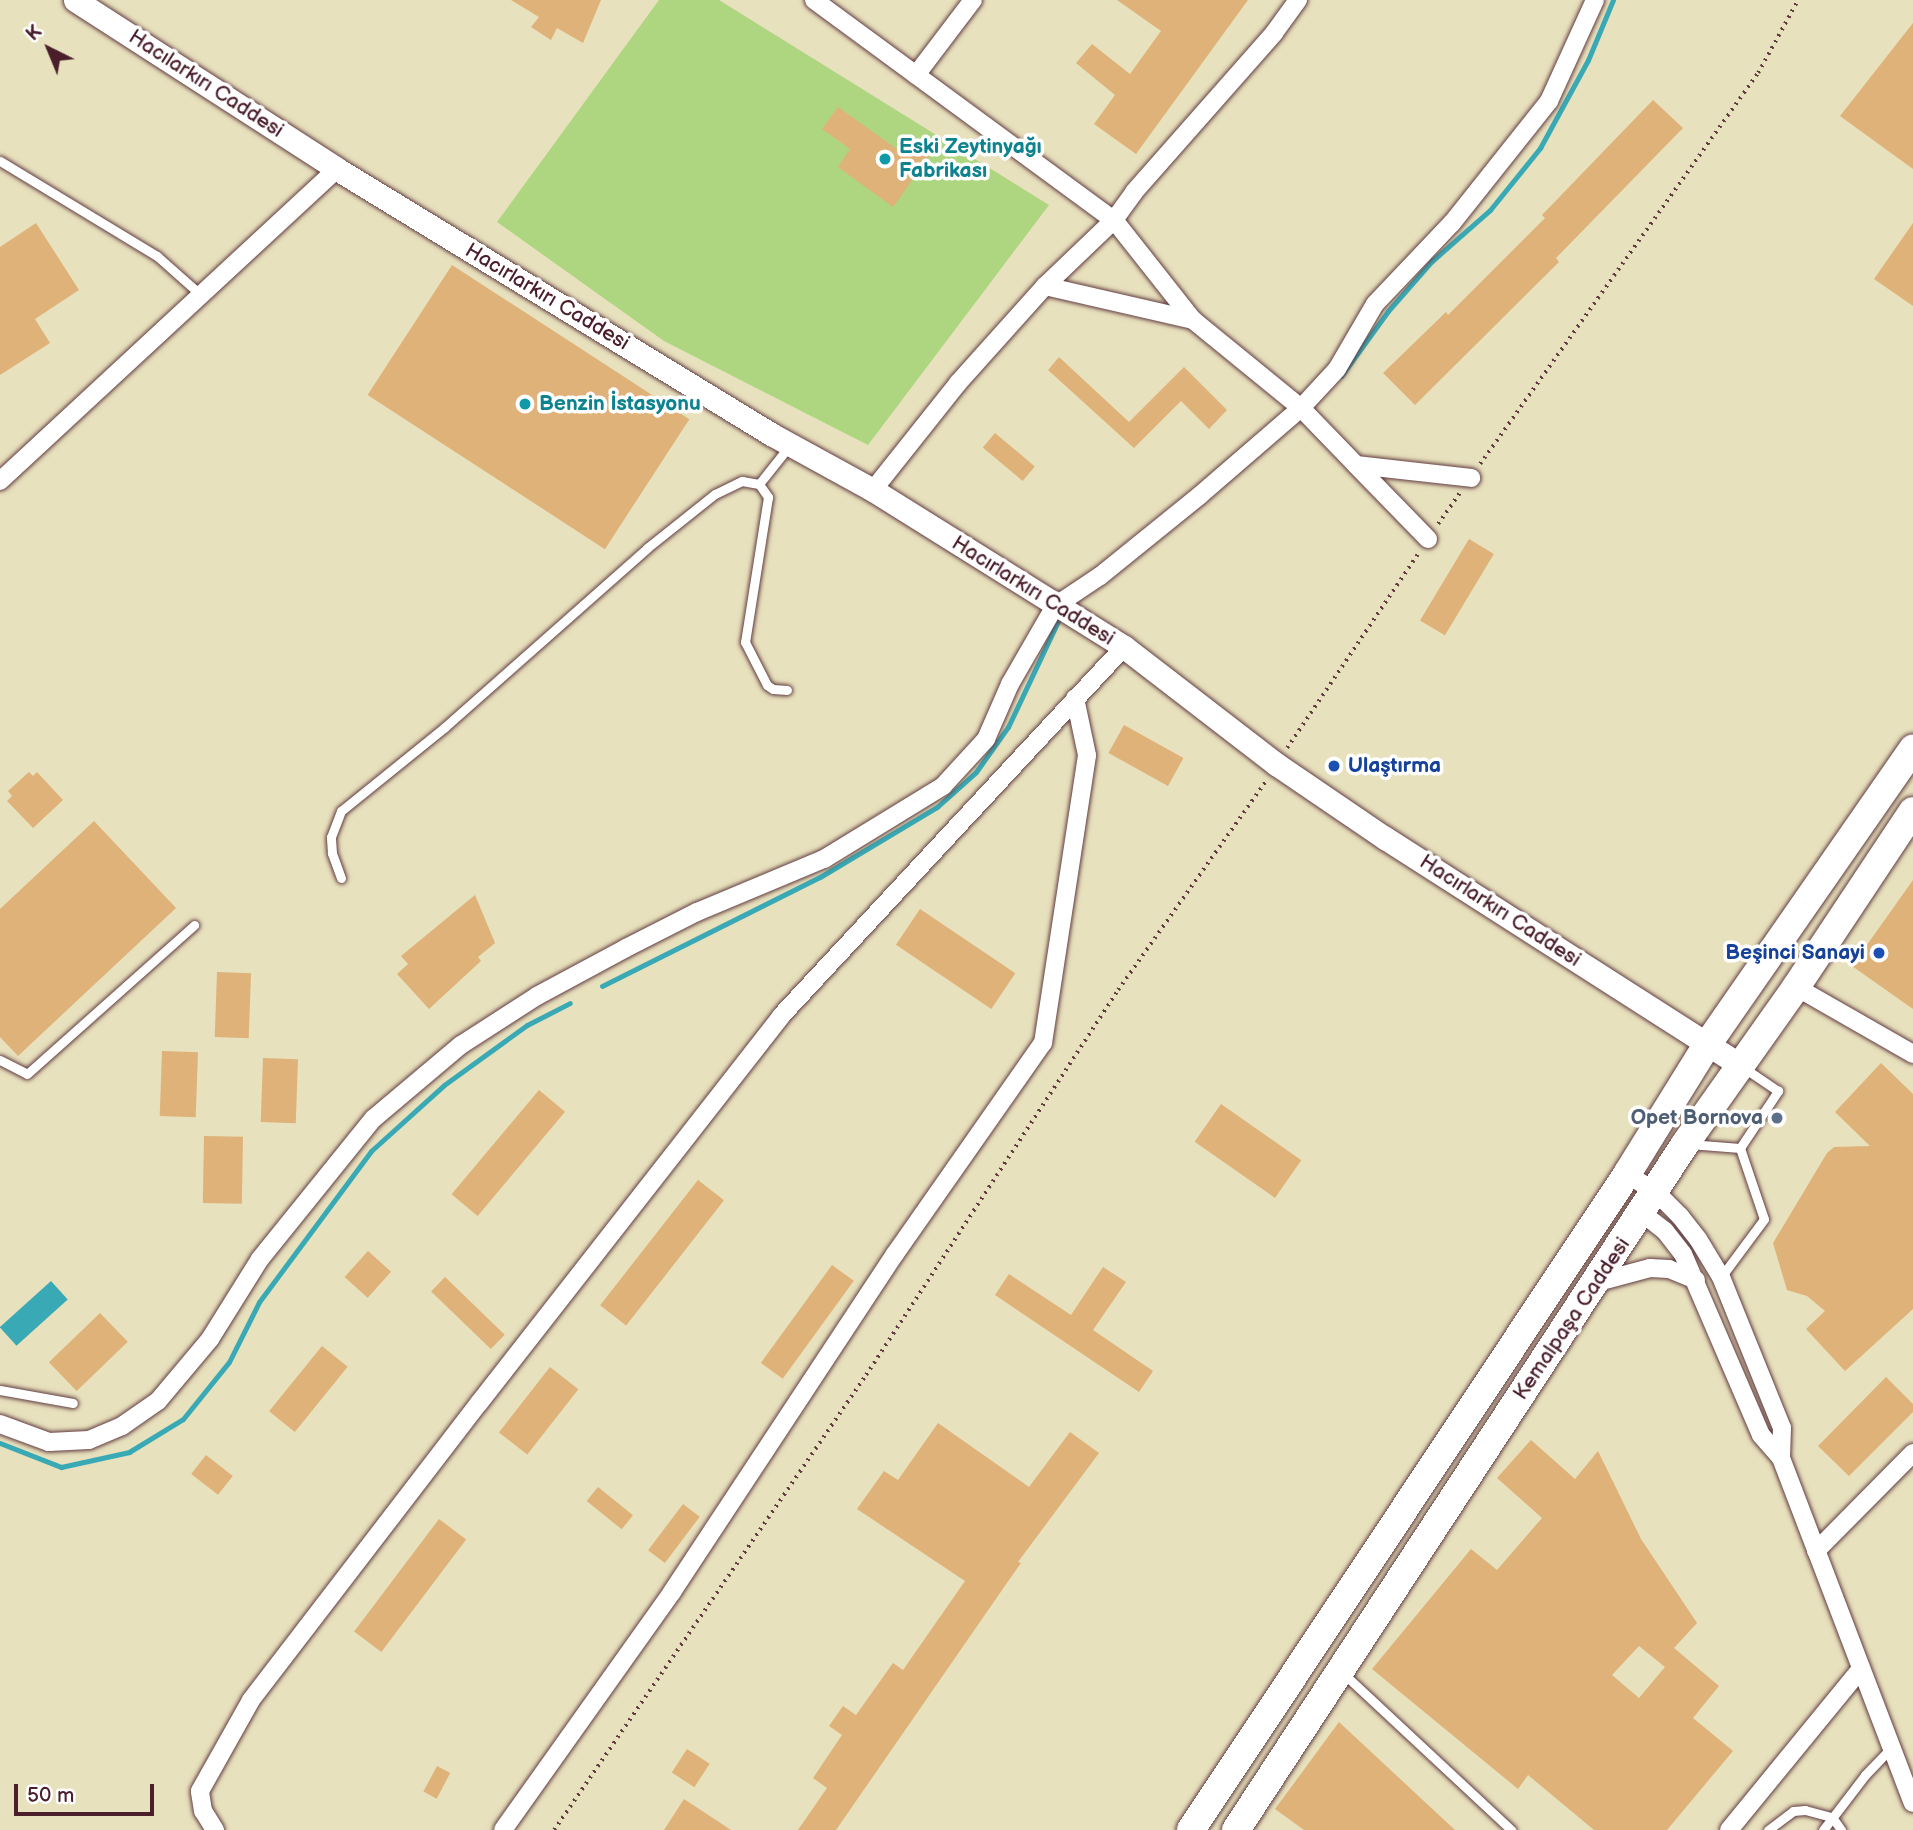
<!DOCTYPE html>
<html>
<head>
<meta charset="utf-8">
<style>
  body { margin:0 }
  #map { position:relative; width:1913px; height:1830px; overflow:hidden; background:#e8e1bd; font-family:"Balsamiq Sans",sans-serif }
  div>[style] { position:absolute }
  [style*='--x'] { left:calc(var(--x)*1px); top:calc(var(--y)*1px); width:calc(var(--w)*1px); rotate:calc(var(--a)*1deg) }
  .green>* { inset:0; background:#aed580 }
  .water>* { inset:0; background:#39aab5; transform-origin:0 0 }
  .stream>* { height:5px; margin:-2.5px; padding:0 2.5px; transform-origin:2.5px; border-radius:2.5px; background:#39aab5 }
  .building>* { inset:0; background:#deb279; transform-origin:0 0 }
  .path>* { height:3.5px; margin-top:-1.75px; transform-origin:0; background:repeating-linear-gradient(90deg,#623c41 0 2px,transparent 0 7px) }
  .roads { filter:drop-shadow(0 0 2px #623c41) drop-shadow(0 0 2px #623c41) }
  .service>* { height:9px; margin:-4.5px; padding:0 4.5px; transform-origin:4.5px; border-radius:4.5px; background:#fff }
  .minor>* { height:18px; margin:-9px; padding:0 9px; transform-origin:9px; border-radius:9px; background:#fff }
  .tertiary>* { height:23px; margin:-11.5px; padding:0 11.5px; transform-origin:11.5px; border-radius:11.5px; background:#fff }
  .primary>* { height:28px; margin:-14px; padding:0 14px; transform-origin:14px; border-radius:14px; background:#fff }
  .dots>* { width:19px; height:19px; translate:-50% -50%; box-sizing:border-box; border:4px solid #fff; border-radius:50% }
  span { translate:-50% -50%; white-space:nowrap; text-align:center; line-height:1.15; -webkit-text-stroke:7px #fff; paint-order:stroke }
  .street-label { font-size:21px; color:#4a1f2b }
  .culture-label { font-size:21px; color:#0d838f; font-weight:700 }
  .left { translate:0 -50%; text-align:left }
  .transit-label { font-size:21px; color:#164399; font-weight:700 }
  .right { translate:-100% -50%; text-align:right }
  .service-label { font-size:21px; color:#4e5e75; font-weight:700 }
  .north { position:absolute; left:14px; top:14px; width:70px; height:70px; -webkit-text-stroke:5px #fff; paint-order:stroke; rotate:317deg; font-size:19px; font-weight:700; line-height:28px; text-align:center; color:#4a1f2b }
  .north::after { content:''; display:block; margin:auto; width:24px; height:32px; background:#4a1f2b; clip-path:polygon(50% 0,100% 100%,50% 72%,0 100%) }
  .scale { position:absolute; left:14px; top:1784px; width:140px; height:32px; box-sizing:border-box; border:4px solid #4a1f2b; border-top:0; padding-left:9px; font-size:21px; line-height:24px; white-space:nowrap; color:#4a1f2b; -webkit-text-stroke:5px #fff; paint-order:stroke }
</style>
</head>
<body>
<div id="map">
  <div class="green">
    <i style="clip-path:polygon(659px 0,719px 0,1049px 205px,868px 445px,664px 341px,497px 222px)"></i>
  </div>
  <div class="water">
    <i style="left:51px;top:1281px;width:25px;height:69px;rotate:48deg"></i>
  </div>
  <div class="stream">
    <i style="--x:1341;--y:376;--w:80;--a:-54.1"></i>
    <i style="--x:1388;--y:311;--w:67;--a:-48.7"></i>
    <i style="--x:1432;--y:261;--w:77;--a:-41.3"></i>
    <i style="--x:1490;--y:210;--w:80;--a:-51.1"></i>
    <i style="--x:1540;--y:148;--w:100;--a:-61.4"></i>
    <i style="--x:1588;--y:60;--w:65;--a:-67.4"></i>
    <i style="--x:602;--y:986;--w:244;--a:-26.6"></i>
    <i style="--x:820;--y:877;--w:136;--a:-30.9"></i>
    <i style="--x:937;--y:807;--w:52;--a:-41.9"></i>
    <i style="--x:976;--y:772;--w:55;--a:-54.6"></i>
    <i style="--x:1008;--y:727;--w:119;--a:-64.7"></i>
    <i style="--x:0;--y:1443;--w:66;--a:21.5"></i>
    <i style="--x:61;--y:1467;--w:70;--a:-12.4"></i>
    <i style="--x:129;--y:1452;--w:63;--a:-31.4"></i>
    <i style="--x:183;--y:1419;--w:73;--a:-51.1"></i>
    <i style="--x:229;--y:1362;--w:67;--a:-63.4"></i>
    <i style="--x:259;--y:1302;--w:188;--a:-53.4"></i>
    <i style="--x:371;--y:1151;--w:98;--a:-42.1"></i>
    <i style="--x:444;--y:1085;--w:102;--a:-35.9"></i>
    <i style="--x:527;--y:1025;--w:48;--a:-27.1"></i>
  </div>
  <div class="building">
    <i style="clip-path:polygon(511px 0,601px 0,583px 43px,557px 28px,551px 40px,531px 27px,539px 17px)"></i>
    <i style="clip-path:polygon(1117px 0,1248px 0,1136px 154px,1094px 124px,1115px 95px,1076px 63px,1092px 44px,1130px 74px,1161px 31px)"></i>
    <i style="clip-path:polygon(1913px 23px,1913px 169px,1840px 116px)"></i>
    <i style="clip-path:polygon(1653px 100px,1683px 128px,1556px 258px,1559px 262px,1415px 405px,1383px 373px,1446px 312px,1448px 315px,1545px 218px,1542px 215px)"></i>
    <i style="clip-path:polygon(838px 107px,901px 152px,912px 136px,933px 151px,893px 207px,838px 167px,850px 149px,822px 129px)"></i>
    <i style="clip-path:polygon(36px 223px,79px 290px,35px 319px,50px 343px,0 375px,0 247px)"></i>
    <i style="clip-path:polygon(1913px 223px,1913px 306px,1874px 279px)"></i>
    <i style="left:452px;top:265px;width:283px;height:155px;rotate:33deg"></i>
    <i style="clip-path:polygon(1059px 357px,1129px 422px,1184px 367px,1227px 410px,1209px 429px,1181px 401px,1134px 448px,1048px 370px)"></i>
    <i style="left:995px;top:433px;width:52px;height:19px;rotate:40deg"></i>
    <i style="left:1469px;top:539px;width:29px;height:95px;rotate:31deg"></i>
    <i style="left:1124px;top:725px;width:68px;height:32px;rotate:29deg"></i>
    <i style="clip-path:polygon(29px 772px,33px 776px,37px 772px,63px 800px,33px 828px,7px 801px,12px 796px,8px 791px)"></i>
    <i style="clip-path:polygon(94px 821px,176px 908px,18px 1056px,0 1037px,0 909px)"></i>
    <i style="clip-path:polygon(1913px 880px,1913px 1009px,1852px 966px)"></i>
    <i style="clip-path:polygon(475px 895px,495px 943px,478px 957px,481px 961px,429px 1009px,397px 974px,408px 964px,401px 956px)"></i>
    <i style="left:920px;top:909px;width:115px;height:43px;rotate:34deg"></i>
    <i style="left:217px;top:972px;width:34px;height:65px;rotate:2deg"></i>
    <i style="left:162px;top:1051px;width:36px;height:65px;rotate:2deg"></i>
    <i style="left:263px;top:1058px;width:35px;height:64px;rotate:2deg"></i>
    <i style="clip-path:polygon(1881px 1063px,1913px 1094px,1913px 1309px,1845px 1371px,1806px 1329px,1825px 1311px,1807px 1296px,1787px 1290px,1773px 1243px,1827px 1153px,1834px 1147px,1870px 1146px,1835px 1112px)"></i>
    <i style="left:539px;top:1090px;width:34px;height:136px;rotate:40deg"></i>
    <i style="left:1221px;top:1104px;width:98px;height:46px;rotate:35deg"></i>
    <i style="left:204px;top:1136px;width:39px;height:67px;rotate:1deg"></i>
    <i style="left:698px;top:1180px;width:33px;height:159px;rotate:38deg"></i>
    <i style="left:368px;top:1251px;width:31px;height:35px;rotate:42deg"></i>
    <i style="left:832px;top:1265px;width:27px;height:121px;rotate:36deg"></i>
    <i style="clip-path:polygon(1103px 1267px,1126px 1282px,1093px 1330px,1153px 1371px,1139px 1392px,995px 1295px,1009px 1274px,1071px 1315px)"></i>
    <i style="left:445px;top:1277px;width:83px;height:20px;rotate:44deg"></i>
    <i style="left:100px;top:1313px;width:40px;height:71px;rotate:46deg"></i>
    <i style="left:322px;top:1346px;width:33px;height:84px;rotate:39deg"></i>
    <i style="left:550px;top:1367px;width:36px;height:83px;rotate:38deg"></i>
    <i style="clip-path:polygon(1886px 1377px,1913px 1404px,1913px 1412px,1849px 1476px,1818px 1446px)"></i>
    <i style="clip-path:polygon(938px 1423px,1029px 1487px,1070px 1432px,1099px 1453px,1018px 1562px,1021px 1563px,1009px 1580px,836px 1830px,798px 1830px,827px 1788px,813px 1778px,842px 1735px,829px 1726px,843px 1706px,856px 1715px,893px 1663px,903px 1670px,965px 1581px,857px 1509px,884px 1471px,898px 1480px)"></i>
    <i style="clip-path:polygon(evenodd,1531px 1440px,1575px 1479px,1598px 1451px,1641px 1539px,1697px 1623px,1674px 1648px,1719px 1686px,1693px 1718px,1733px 1751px,1667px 1830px,1594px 1830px,1528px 1775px,1518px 1789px,1372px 1669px,1471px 1549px,1497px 1570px,1542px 1518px,1497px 1478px,1531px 1440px,1639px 1646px,1665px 1667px,1639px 1698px,1612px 1675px,1639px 1646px)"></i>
    <i style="left:206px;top:1455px;width:34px;height:24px;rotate:38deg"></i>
    <i style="left:598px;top:1487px;width:45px;height:18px;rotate:39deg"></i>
    <i style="left:683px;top:1504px;width:21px;height:58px;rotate:37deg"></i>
    <i style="left:439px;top:1519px;width:34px;height:141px;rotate:37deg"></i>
    <i style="clip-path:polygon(1339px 1722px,1455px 1830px,1304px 1830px,1275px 1809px)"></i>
    <i style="left:687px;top:1749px;width:27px;height:28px;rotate:33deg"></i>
    <i style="left:437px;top:1766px;width:15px;height:29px;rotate:28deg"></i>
    <i style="clip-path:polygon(684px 1799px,731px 1830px,664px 1830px)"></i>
  </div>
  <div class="path">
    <i style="--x:1480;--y:464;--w:480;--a:-54.6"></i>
    <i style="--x:1758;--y:73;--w:83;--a:-61.3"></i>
    <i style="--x:1438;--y:524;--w:38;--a:-55"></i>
    <i style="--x:1287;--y:748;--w:234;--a:-56"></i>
    <i style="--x:554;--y:1830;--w:552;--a:-55.56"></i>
    <i style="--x:866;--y:1375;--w:460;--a:-56.8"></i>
    <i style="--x:1118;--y:990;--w:256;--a:-54.7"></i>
  </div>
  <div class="roads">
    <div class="service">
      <i style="--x:0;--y:161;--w:184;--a:31.2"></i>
      <i style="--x:157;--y:256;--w:59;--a:41.6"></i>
      <i style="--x:759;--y:484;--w:50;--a:-51.5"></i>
      <i style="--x:341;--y:878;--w:27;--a:-110"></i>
      <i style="--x:332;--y:853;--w:16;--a:-94"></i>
      <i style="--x:331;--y:837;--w:28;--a:-69"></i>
      <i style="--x:341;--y:811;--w:134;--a:-38.9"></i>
      <i style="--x:445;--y:727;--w:270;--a:-41.5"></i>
      <i style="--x:647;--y:548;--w:87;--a:-38.5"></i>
      <i style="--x:715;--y:494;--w:30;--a:-26"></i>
      <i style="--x:742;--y:481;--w:17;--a:10"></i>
      <i style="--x:759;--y:484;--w:16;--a:55"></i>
      <i style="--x:768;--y:497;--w:147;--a:99"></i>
      <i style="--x:745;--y:642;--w:48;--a:62.9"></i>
      <i style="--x:767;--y:685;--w:7;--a:34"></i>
      <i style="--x:773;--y:689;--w:14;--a:4"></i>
      <i style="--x:0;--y:1060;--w:30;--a:27"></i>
      <i style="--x:27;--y:1074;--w:224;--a:-41.7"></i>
      <i style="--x:1689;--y:1144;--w:51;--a:4.5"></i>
      <i style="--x:1740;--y:1148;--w:69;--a:-56.3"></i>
      <i style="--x:1778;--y:1091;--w:41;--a:-145.9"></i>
      <i style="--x:1721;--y:1277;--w:72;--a:-53.4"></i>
      <i style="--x:1764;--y:1219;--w:75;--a:-108.7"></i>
      <i style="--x:0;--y:1390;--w:74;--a:10.1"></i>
      <i style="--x:1344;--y:1674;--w:229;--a:43"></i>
      <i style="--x:1768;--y:1830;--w:31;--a:-37"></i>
      <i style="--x:1793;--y:1811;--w:12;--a:-5"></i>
      <i style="--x:1805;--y:1810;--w:28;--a:15"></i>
      <i style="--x:1832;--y:1817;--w:16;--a:55"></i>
      <i style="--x:1823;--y:1830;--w:69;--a:-52.6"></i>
      <i style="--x:1865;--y:1775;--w:39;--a:-46"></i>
    </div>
    <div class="minor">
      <i style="--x:814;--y:0;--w:372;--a:36.3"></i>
      <i style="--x:1114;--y:220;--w:127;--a:51.7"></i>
      <i style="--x:1193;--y:320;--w:139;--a:39.2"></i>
      <i style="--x:1301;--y:408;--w:79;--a:46"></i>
      <i style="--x:916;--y:75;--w:94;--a:-52.8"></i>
      <i style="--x:1045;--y:286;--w:152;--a:12.9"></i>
      <i style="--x:0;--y:481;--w:459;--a:-42.8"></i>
      <i style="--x:873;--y:490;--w:137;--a:-51.5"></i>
      <i style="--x:958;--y:383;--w:130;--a:-48.1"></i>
      <i style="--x:1045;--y:286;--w:95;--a:-43.7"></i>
      <i style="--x:1114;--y:220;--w:34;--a:-54"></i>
      <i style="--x:1134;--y:192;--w:212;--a:-48.6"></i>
      <i style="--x:1274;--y:33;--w:41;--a:-54"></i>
      <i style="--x:1428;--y:539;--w:103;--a:-134.2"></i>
      <i style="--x:1356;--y:465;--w:116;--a:6.4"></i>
      <i style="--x:1796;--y:987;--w:135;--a:29.8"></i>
      <i style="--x:1627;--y:1174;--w:34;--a:32"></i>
      <i style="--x:1656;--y:1192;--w:34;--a:45"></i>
      <i style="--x:1680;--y:1216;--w:29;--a:52"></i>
      <i style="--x:1698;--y:1239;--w:44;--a:58.8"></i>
      <i style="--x:1721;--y:1277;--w:163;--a:68"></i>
      <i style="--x:1782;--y:1428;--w:30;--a:92"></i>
      <i style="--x:1642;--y:1213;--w:29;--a:38"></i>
      <i style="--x:1665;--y:1231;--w:29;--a:52"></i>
      <i style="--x:1683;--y:1254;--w:197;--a:66.7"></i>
      <i style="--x:1761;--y:1435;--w:30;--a:49"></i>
      <i style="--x:1781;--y:1458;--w:369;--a:69.1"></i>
      <i style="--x:1594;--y:1283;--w:58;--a:-15"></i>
      <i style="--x:1650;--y:1268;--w:19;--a:3"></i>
      <i style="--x:1669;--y:1269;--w:29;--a:22"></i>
      <i style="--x:0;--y:1424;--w:52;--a:20.2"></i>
      <i style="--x:49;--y:1442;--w:40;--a:-2.9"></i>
      <i style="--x:89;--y:1440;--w:36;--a:-23"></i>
      <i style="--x:122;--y:1426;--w:44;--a:-34.8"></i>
      <i style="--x:158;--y:1401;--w:81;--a:-50"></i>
      <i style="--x:210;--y:1339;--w:94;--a:-58"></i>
      <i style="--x:260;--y:1259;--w:180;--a:-51.1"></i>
      <i style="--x:373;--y:1119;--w:115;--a:-40.1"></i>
      <i style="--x:461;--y:1045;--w:90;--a:-32.8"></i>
      <i style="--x:537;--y:996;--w:101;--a:-28.3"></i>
      <i style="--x:626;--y:948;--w:80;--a:-26.9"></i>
      <i style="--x:697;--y:912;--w:138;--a:-22.7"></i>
      <i style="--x:824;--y:859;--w:140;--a:-31.5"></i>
      <i style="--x:943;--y:786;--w:64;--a:-47.5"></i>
      <i style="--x:986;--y:739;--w:60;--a:-66.4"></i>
      <i style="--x:1010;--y:684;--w:90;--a:-60"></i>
      <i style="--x:1055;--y:606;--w:54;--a:-33.7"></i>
      <i style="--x:1100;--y:576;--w:127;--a:-38.9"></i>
      <i style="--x:1199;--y:496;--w:135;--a:-40.8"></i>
      <i style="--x:1301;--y:408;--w:53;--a:-47.3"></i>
      <i style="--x:1337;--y:369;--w:75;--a:-59.7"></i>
      <i style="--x:1375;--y:304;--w:112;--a:-46.5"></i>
      <i style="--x:1452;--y:223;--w:156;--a:-51.5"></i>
      <i style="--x:1549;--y:101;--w:111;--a:-65.5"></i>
      <i style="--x:1816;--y:1551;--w:138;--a:-45.3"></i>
      <i style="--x:215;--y:1830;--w:22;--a:-122"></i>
      <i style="--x:203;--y:1811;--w:20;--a:-99"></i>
      <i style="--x:200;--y:1791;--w:104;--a:-60.7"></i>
      <i style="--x:251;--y:1700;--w:374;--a:-52.5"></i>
      <i style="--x:479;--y:1403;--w:491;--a:-52"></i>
      <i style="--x:781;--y:1016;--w:504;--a:-47.09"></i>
      <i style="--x:503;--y:1830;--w:292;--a:-54.6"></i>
      <i style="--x:672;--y:1592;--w:405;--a:-56.6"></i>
      <i style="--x:895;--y:1254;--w:258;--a:-55"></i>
      <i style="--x:1043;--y:1043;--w:291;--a:-81.3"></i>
      <i style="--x:1087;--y:755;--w:58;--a:-101.9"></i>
      <i style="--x:1729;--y:1830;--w:208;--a:-50.7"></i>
    </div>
    <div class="tertiary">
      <i style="--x:75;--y:0;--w:312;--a:32.8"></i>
      <i style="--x:337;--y:169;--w:509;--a:31.41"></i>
      <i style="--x:771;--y:434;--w:116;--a:28.8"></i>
      <i style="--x:873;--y:490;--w:296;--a:32"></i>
      <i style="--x:1124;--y:647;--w:192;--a:37.6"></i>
      <i style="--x:1276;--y:764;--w:132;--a:34.2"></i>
      <i style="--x:1385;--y:838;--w:421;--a:32.6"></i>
    </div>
    <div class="primary">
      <i style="--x:1191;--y:1830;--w:788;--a:-56.39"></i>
      <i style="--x:1627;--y:1174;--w:152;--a:-58.2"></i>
      <i style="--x:1707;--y:1045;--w:361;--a:-55.2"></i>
      <i style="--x:1236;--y:1830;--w:820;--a:-56.79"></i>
      <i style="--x:1685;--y:1144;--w:192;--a:-54.7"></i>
      <i style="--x:1796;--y:987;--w:211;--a:-56.4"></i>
    </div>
  </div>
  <div class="dots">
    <i style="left:885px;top:159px;background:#0f9aa8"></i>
    <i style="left:525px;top:404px;background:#0f9aa8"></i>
    <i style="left:1334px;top:766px;background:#1a4fb4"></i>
    <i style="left:1879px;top:953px;background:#1a4fb4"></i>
    <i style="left:1777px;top:1118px;background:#5c6f8a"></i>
  </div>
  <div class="street-label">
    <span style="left:206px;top:84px;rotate:33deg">Hacılarkırı Caddesi</span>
    <span style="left:547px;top:297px;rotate:31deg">Hacırlarkırı Caddesi</span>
    <span style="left:1033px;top:591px;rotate:32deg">Hacırlarkırı Caddesi</span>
    <span style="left:1500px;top:911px;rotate:33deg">Hacırlarkırı Caddesi</span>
    <span style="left:1572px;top:1319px;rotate:-56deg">Kemalpaşa Caddesi</span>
  </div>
  <div class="culture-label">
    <span class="left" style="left:899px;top:159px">Eski Zeytinyağı<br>Fabrikası</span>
    <span class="left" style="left:539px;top:404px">Benzin İstasyonu</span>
  </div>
  <div class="transit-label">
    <span class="left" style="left:1348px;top:766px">Ulaştırma</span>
    <span class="right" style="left:1865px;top:953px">Beşinci Sanayi</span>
  </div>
  <div class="service-label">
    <span class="right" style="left:1763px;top:1118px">Opet Bornova</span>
  </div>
  <div class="north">K</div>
  <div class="scale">50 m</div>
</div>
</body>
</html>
